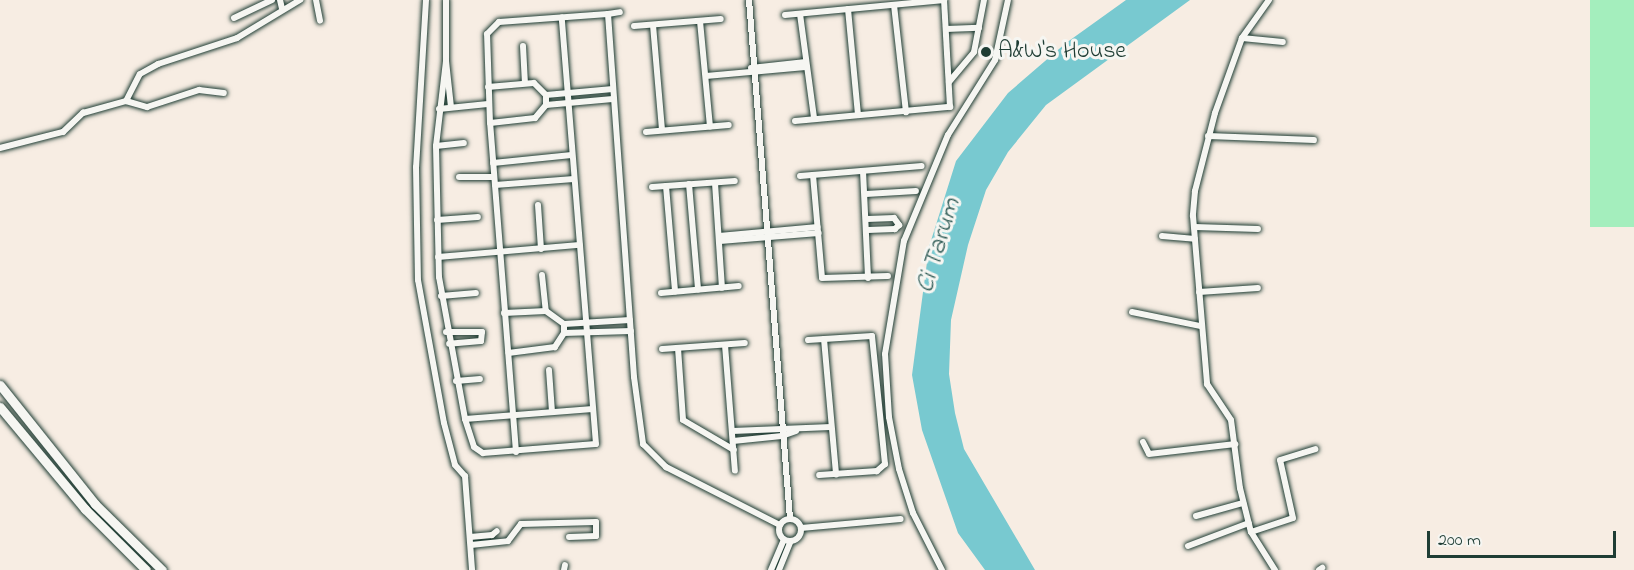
<!DOCTYPE html>
<html>
<head>
<meta charset="utf-8">
<style>
  body { margin:0 }
  #map { position:relative; width:1634px; height:570px; overflow:hidden; background:#f7ede3; font-family:"Indie Flower",sans-serif }
  div>[style] { position:absolute }
  [style*='--x'] { left:calc(var(--x)*1px); top:calc(var(--y)*1px); width:calc(var(--w)*1px); rotate:calc(var(--a)*1deg) }
  .green>* { inset:0; background:#a4eebd; transform-origin:0 0 }
  .water>* { inset:0; background:#78c9d0 }
  .roads { filter:drop-shadow(0 0 2px #1f3d34) drop-shadow(0 0 2px #1f3d34) }
  .minor>* { height:6px; margin:-3px; padding:0 3px; transform-origin:3px; border-radius:3px; background:#f6f6f2 }
  .minor>.ring { margin:-3px; padding:0; box-sizing:content-box; background:none; border:6px solid #f6f6f2; border-radius:50% }
  .primary>* { height:9px; margin:-4.5px; padding:0 4.5px; transform-origin:4.5px; border-radius:4.5px; background:#f6f6f2 }
  .dots>* { width:16px; height:16px; translate:-50% -50%; box-sizing:border-box; border:3px solid #f6f6f2; border-radius:50% }
  span { translate:-50% -50%; white-space:nowrap; text-align:center; line-height:1.15; -webkit-text-stroke:6px #f6f6f2; paint-order:stroke }
  .poi-label { font-size:24px; color:#1f3d34 }
  .left { translate:0 -50%; text-align:left }
  .water-label { font-size:26px; color:#35605b; font-style:italic }
  .scale { position:absolute; left:1427px; top:531px; width:189px; height:27px; box-sizing:border-box; border:3px solid #1f3d34; border-top:0; padding-left:8px; font-size:18px; line-height:21px; white-space:nowrap; color:#1f3d34; -webkit-text-stroke:4px #f6f6f2; paint-order:stroke }
</style>
</head>
<body>
<div id="map">
  <div class="green">
    <i style="left:1590px;top:0;width:44px;height:227px"></i>
  </div>
  <div class="water">
    <i style="clip-path:polygon(1126px 0,1190px 0,1046px 105px,1008px 152px,986px 190px,968px 245px,951px 320px,949px 374px,955px 413px,964px 449px,1035px 570px,985px 570px,958px 533px,922px 430px,912px 375px,929px 247px,956px 161px,1008px 93px,1066px 43px)"></i>
  </div>
  <div class="roads">
    <div class="minor">
      <i style="--x:280;--y:0;--w:9;--a:77"></i>
      <i style="--x:316;--y:0;--w:21;--a:79"></i>
      <i style="--x:426;--y:0;--w:167;--a:93.4"></i>
      <i style="--x:416;--y:167;--w:113;--a:89"></i>
      <i style="--x:418;--y:280;--w:145;--a:79.7"></i>
      <i style="--x:444;--y:423;--w:43;--a:75.3"></i>
      <i style="--x:455;--y:465;--w:15;--a:48"></i>
      <i style="--x:465;--y:476;--w:94;--a:85.7"></i>
      <i style="--x:446;--y:0;--w:61;--a:90"></i>
      <i style="--x:446;--y:61;--w:86;--a:96.7"></i>
      <i style="--x:436;--y:146;--w:131;--a:88.7"></i>
      <i style="--x:439;--y:277;--w:144;--a:79.6"></i>
      <i style="--x:465;--y:419;--w:29;--a:72"></i>
      <i style="--x:474;--y:447;--w:11;--a:34"></i>
      <i style="--x:483;--y:453;--w:113;--a:-4.6"></i>
      <i style="--x:596;--y:444;--w:428;--a:-94.6"></i>
      <i style="--x:749;--y:0;--w:521;--a:85.48"></i>
      <i style="--x:1269;--y:0;--w:47;--a:125.4"></i>
      <i style="--x:1242;--y:38;--w:80;--a:109.8"></i>
      <i style="--x:1215;--y:113;--w:81;--a:104.4"></i>
      <i style="--x:1195;--y:191;--w:25;--a:95"></i>
      <i style="--x:1193;--y:216;--w:169;--a:85.2"></i>
      <i style="--x:1207;--y:384;--w:43;--a:56.3"></i>
      <i style="--x:1231;--y:420;--w:69;--a:82.5"></i>
      <i style="--x:1240;--y:488;--w:45;--a:76"></i>
      <i style="--x:1251;--y:532;--w:45;--a:57.7"></i>
      <i style="--x:894;--y:5;--w:108;--a:83.6"></i>
      <i style="--x:848;--y:9;--w:106;--a:84.6"></i>
      <i style="--x:608;--y:14;--w:12;--a:-9"></i>
      <i style="--x:800;--y:14;--w:105;--a:82.3"></i>
      <i style="--x:785;--y:15;--w:160;--a:-5.4"></i>
      <i style="--x:234;--y:18;--w:42;--a:-25.3"></i>
      <i style="--x:700;--y:21;--w:106;--a:84.6"></i>
      <i style="--x:653;--y:25;--w:105;--a:85.1"></i>
      <i style="--x:634;--y:26;--w:87;--a:-4.6"></i>
      <i style="--x:946;--y:29;--w:33;--a:-2"></i>
      <i style="--x:1242;--y:38;--w:41;--a:5.6"></i>
      <i style="--x:523;--y:46;--w:36;--a:87"></i>
      <i style="--x:446;--y:61;--w:46;--a:83.8"></i>
      <i style="--x:751;--y:68;--w:55;--a:-6.2"></i>
      <i style="--x:706;--y:76;--w:100;--a:-5.1"></i>
      <i style="--x:949;--y:82;--w:39;--a:-50"></i>
      <i style="--x:974;--y:52;--w:53;--a:-79.1"></i>
      <i style="--x:488;--y:87;--w:46;--a:-5"></i>
      <i style="--x:534;--y:83;--w:17;--a:45"></i>
      <i style="--x:546;--y:95;--w:10;--a:90"></i>
      <i style="--x:546;--y:105;--w:17;--a:130"></i>
      <i style="--x:535;--y:118;--w:45;--a:173.7"></i>
      <i style="--x:546;--y:95;--w:67;--a:-5.1"></i>
      <i style="--x:126;--y:101;--w:30;--a:-63"></i>
      <i style="--x:140;--y:74;--w:21;--a:-29"></i>
      <i style="--x:158;--y:64;--w:83;--a:-18.2"></i>
      <i style="--x:237;--y:38;--w:74;--a:-31.1"></i>
      <i style="--x:546;--y:105;--w:67;--a:-5.1"></i>
      <i style="--x:439;--y:109;--w:49;--a:-5.8"></i>
      <i style="--x:795;--y:121;--w:156;--a:-5.2"></i>
      <i style="--x:950;--y:107;--w:107;--a:-93.2"></i>
      <i style="--x:646;--y:132;--w:83;--a:-4.8"></i>
      <i style="--x:1208;--y:136;--w:106;--a:2.2"></i>
      <i style="--x:436;--y:146;--w:28;--a:-6"></i>
      <i style="--x:0;--y:148;--w:65;--a:-14.3"></i>
      <i style="--x:63;--y:132;--w:28;--a:-44"></i>
      <i style="--x:83;--y:113;--w:45;--a:-15.6"></i>
      <i style="--x:126;--y:101;--w:22;--a:16"></i>
      <i style="--x:147;--y:107;--w:55;--a:-18.1"></i>
      <i style="--x:199;--y:90;--w:25;--a:7"></i>
      <i style="--x:493;--y:163;--w:79;--a:-5.8"></i>
      <i style="--x:863;--y:171;--w:107;--a:87.3"></i>
      <i style="--x:813;--y:175;--w:103;--a:85"></i>
      <i style="--x:822;--y:278;--w:66;--a:-1.7"></i>
      <i style="--x:800;--y:176;--w:122;--a:-4.7"></i>
      <i style="--x:459;--y:177;--w:35;--a:0"></i>
      <i style="--x:715;--y:183;--w:105;--a:86.2"></i>
      <i style="--x:689;--y:184;--w:106;--a:85.1"></i>
      <i style="--x:495;--y:185;--w:79;--a:-4.3"></i>
      <i style="--x:666;--y:186;--w:106;--a:85.1"></i>
      <i style="--x:652;--y:187;--w:83;--a:-4.1"></i>
      <i style="--x:866;--y:194;--w:50;--a:-3.4"></i>
      <i style="--x:538;--y:205;--w:44;--a:86.1"></i>
      <i style="--x:867;--y:219;--w:27;--a:-2"></i>
      <i style="--x:894;--y:218;--w:9;--a:54"></i>
      <i style="--x:899;--y:225;--w:6;--a:135"></i>
      <i style="--x:895;--y:229;--w:27;--a:178"></i>
      <i style="--x:437;--y:220;--w:41;--a:-4.2"></i>
      <i style="--x:1195;--y:227;--w:63;--a:1.8"></i>
      <i style="--x:719;--y:236;--w:99;--a:-5.2"></i>
      <i style="--x:1162;--y:236;--w:33;--a:5"></i>
      <i style="--x:720;--y:241;--w:99;--a:-4.6"></i>
      <i style="--x:438;--y:257;--w:142;--a:-4.9"></i>
      <i style="--x:542;--y:275;--w:36;--a:84"></i>
      <i style="--x:1199;--y:292;--w:59;--a:-3.9"></i>
      <i style="--x:661;--y:293;--w:78;--a:-5.1"></i>
      <i style="--x:441;--y:296;--w:35;--a:-5"></i>
      <i style="--x:1132;--y:312;--w:69;--a:11.6"></i>
      <i style="--x:504;--y:313;--w:42;--a:-2.7"></i>
      <i style="--x:546;--y:311;--w:22;--a:36"></i>
      <i style="--x:564;--y:324;--w:9;--a:90"></i>
      <i style="--x:564;--y:333;--w:17;--a:123"></i>
      <i style="--x:555;--y:347;--w:47;--a:172.7"></i>
      <i style="--x:564;--y:324;--w:66;--a:-3.5"></i>
      <i style="--x:446;--y:332;--w:36;--a:0"></i>
      <i style="--x:482;--y:332;--w:9;--a:96"></i>
      <i style="--x:481;--y:341;--w:32;--a:175"></i>
      <i style="--x:564;--y:333;--w:67;--a:-1.7"></i>
      <i style="--x:824;--y:339;--w:136;--a:84.9"></i>
      <i style="--x:808;--y:340;--w:64;--a:-3.6"></i>
      <i style="--x:872;--y:336;--w:129;--a:84.2"></i>
      <i style="--x:885;--y:464;--w:11;--a:139"></i>
      <i style="--x:877;--y:471;--w:58;--a:176.1"></i>
      <i style="--x:725;--y:345;--w:126;--a:85.5"></i>
      <i style="--x:678;--y:348;--w:72;--a:86"></i>
      <i style="--x:683;--y:420;--w:59;--a:30.5"></i>
      <i style="--x:662;--y:349;--w:83;--a:-4.1"></i>
      <i style="--x:549;--y:370;--w:42;--a:85.9"></i>
      <i style="--x:456;--y:381;--w:24;--a:-5"></i>
      <i style="--x:465;--y:419;--w:128;--a:-4.5"></i>
      <i style="--x:732;--y:431;--w:99;--a:-2.3"></i>
      <i style="--x:733;--y:441;--w:49;--a:-5.8"></i>
      <i style="--x:782;--y:436;--w:15;--a:-20"></i>
      <i style="--x:1143;--y:442;--w:13;--a:63"></i>
      <i style="--x:1149;--y:454;--w:87;--a:-6.6"></i>
      <i style="--x:516;--y:452;--w:330;--a:-94.5"></i>
      <i style="--x:490;--y:123;--w:89;--a:-91.9"></i>
      <i style="--x:487;--y:34;--w:17;--a:-45"></i>
      <i style="--x:499;--y:22;--w:109;--a:-4.2"></i>
      <i style="--x:608;--y:14;--w:364;--a:85.9"></i>
      <i style="--x:634;--y:377;--w:68;--a:82.3"></i>
      <i style="--x:643;--y:444;--w:33;--a:45"></i>
      <i style="--x:666;--y:467;--w:128;--a:27"></i>
      <i style="--x:1196;--y:516;--w:49;--a:-15.5"></i>
      <i class="ring" style="left:779px;top:519px;width:16px;height:16px"></i>
      <i style="--x:801;--y:528;--w:100;--a:-5.1"></i>
      <i style="--x:1251;--y:532;--w:44;--a:-18.4"></i>
      <i style="--x:1293;--y:518;--w:59;--a:-102.6"></i>
      <i style="--x:1280;--y:460;--w:37;--a:-17"></i>
      <i style="--x:470;--y:537;--w:22;--a:-5"></i>
      <i style="--x:492;--y:535;--w:6;--a:-39"></i>
      <i style="--x:471;--y:545;--w:37;--a:-6"></i>
      <i style="--x:508;--y:541;--w:21;--a:-53"></i>
      <i style="--x:521;--y:524;--w:75;--a:-1.5"></i>
      <i style="--x:596;--y:522;--w:14;--a:90"></i>
      <i style="--x:596;--y:536;--w:27;--a:178"></i>
      <i style="--x:1188;--y:546;--w:65;--a:-20.7"></i>
      <i style="--x:564;--y:570;--w:5;--a:-79"></i>
      <i style="--x:771;--y:570;--w:33;--a:-67"></i>
      <i style="--x:779;--y:570;--w:31;--a:-68"></i>
      <i style="--x:942;--y:570;--w:64;--a:-117"></i>
      <i style="--x:913;--y:513;--w:46;--a:-107.7"></i>
      <i style="--x:899;--y:469;--w:53;--a:-100.9"></i>
      <i style="--x:889;--y:417;--w:63;--a:-93.6"></i>
      <i style="--x:885;--y:354;--w:115;--a:-80.5"></i>
      <i style="--x:904;--y:241;--w:115;--a:-67.5"></i>
      <i style="--x:948;--y:135;--w:89;--a:-57.9"></i>
      <i style="--x:995;--y:60;--w:61;--a:-77.8"></i>
      <i style="--x:1319;--y:570;--w:4;--a:-34"></i>
    </div>
    <div class="primary">
      <i style="--x:0;--y:385;--w:152;--a:51.4"></i>
      <i style="--x:95;--y:504;--w:94;--a:44.6"></i>
      <i style="--x:0;--y:407;--w:133;--a:50.2"></i>
      <i style="--x:85;--y:509;--w:86;--a:45"></i>
    </div>
  </div>
  <div class="dots">
    <i style="left:986px;top:52px;background:#1f3d34"></i>
  </div>
  <div class="poi-label">
    <span class="left" style="left:998px;top:52px">A&amp;W's House</span>
  </div>
  <div class="water-label">
    <span style="left:940px;top:246px;rotate:-73deg">Ci Tarum</span>
  </div>
  <div class="scale">200 m</div>
</div>
</body>
</html>
